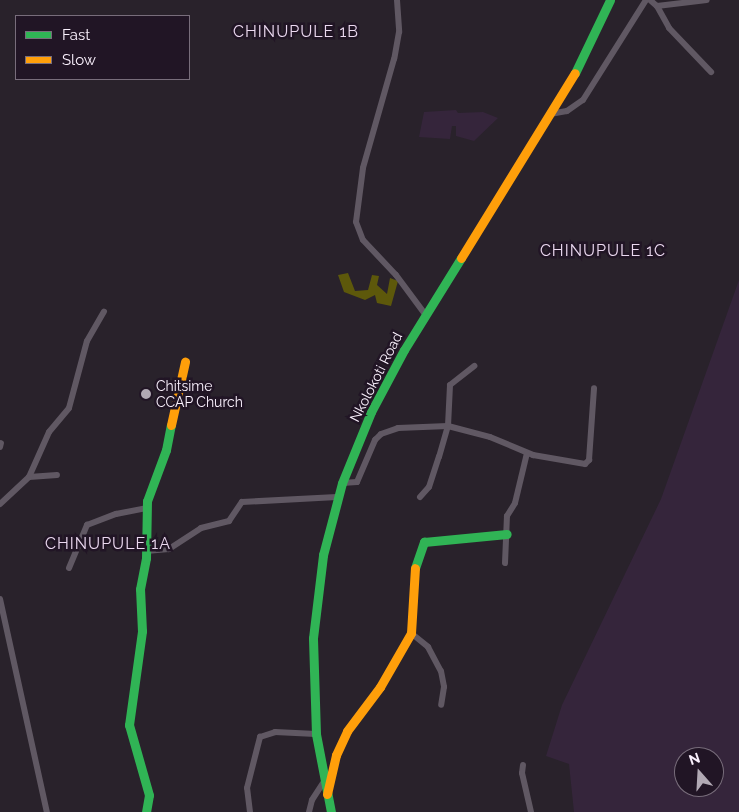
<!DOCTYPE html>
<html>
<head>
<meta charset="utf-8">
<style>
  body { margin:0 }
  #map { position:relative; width:739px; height:812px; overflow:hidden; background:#29222b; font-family:Raleway,sans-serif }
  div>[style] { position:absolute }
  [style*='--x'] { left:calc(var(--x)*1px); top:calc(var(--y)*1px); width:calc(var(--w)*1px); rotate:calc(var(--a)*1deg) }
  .built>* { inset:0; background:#35253b }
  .forest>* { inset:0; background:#5d580b }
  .street>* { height:6px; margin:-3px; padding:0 3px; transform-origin:3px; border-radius:3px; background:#605863 }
  .fast>* { height:9px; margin:-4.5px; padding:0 4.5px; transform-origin:4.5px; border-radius:4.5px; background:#30b455 }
  .slow>* { height:9px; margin:-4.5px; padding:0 4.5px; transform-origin:4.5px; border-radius:4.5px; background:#ff9f0a }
  .dots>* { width:14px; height:14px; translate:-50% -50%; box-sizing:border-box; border:2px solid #211525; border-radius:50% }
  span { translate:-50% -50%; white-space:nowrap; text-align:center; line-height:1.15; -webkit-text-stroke:5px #211525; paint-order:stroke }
  .street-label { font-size:14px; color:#faf1fd }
  .poi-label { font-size:14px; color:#faf1fd }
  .left { translate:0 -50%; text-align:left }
  .quarter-label { font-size:16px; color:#ebd9f0; letter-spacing:1px }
  .legend { position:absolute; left:15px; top:15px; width:175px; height:65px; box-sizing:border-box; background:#211525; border:1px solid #786d7b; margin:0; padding:6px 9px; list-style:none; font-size:15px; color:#faf1fd }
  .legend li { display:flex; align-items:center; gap:10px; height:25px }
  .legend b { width:25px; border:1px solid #786d7b }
  .north { position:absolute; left:674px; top:747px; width:50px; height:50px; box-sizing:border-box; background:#211525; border:1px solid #786d7b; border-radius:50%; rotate:341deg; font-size:14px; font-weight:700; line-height:20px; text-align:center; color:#faf1fd }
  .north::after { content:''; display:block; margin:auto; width:18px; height:22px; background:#b1a9b4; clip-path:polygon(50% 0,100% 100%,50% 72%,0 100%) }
</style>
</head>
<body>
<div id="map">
  <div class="built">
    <i style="clip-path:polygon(456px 110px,458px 113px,483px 112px,498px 118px,474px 141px,456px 136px,456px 126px,452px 126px,450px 139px,419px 137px,424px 112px)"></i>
    <i style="clip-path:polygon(evenodd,739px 280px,739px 812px,574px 812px,569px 764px,546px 756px,562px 705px,661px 499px,739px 280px,684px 757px,714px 757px,714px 787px,684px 787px,684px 757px)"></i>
  </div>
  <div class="forest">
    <i style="clip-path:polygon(348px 273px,355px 291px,368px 290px,372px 275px,379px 276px,377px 285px,387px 294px,390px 278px,398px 281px,391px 306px,377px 303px,375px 295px,365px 300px,344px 292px,338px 275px)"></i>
  </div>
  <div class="street">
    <i style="--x:397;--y:0;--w:32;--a:86"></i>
    <i style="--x:399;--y:32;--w:27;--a:100"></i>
    <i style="--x:394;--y:59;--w:113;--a:105.9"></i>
    <i style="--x:363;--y:168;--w:54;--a:97.4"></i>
    <i style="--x:356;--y:222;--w:19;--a:69"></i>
    <i style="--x:363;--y:240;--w:48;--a:46.7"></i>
    <i style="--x:396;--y:275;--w:49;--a:53.4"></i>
    <i style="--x:650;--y:0;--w:9;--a:41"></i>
    <i style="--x:657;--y:6;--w:25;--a:61"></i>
    <i style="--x:669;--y:28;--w:61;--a:46.3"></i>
    <i style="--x:657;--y:6;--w:50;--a:-6.8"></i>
    <i style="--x:550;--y:114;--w:17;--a:-10"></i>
    <i style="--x:567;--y:111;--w:19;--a:-35"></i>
    <i style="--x:583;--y:100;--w:118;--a:-57.8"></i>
    <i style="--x:0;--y:447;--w:4;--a:-76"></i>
    <i style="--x:29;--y:477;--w:28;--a:-4"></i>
    <i style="--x:342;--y:483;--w:15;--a:-4"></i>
    <i style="--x:357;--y:482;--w:46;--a:-66.8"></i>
    <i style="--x:375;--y:440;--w:8;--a:-45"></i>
    <i style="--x:381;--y:434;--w:18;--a:-19"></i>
    <i style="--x:398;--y:428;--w:50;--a:-2.3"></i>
    <i style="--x:448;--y:426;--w:43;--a:14.7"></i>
    <i style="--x:490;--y:437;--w:47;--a:22.7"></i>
    <i style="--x:533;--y:455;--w:53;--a:9.8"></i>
    <i style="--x:585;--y:464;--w:6;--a:-45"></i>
    <i style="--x:589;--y:460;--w:72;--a:-86"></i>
    <i style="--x:420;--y:497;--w:13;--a:-48"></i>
    <i style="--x:429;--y:487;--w:32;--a:-72"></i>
    <i style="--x:439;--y:457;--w:32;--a:-74"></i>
    <i style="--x:448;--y:426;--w:41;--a:-87.2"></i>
    <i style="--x:450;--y:385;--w:31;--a:-38"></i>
    <i style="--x:0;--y:504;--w:40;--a:-43"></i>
    <i style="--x:29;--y:477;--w:49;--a:-66"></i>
    <i style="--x:49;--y:432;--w:31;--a:-50"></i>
    <i style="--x:69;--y:408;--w:69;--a:-75"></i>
    <i style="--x:87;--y:341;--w:34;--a:-60"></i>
    <i style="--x:146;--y:551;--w:23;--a:-5"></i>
    <i style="--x:169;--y:549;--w:38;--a:-33"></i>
    <i style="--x:201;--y:528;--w:29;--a:-14"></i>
    <i style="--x:229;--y:521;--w:23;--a:-56"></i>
    <i style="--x:242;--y:502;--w:95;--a:-3"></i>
    <i style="--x:505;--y:563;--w:47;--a:-87.6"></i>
    <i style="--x:507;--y:516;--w:15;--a:-58"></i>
    <i style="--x:515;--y:503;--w:51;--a:-76.5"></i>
    <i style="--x:69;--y:568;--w:47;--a:-67.3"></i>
    <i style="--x:87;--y:525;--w:31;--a:-21"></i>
    <i style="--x:116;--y:514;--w:32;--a:-11"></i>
    <i style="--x:0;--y:599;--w:218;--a:77.6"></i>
    <i style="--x:411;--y:633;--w:22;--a:39"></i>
    <i style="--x:428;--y:647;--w:27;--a:62"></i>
    <i style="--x:441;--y:671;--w:16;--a:79"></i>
    <i style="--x:444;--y:687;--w:18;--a:99"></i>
    <i style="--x:523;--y:765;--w:8;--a:97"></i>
    <i style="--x:522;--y:773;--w:40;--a:77"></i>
    <i style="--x:250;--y:812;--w:24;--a:-97"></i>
    <i style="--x:247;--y:788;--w:53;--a:-75.7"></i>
    <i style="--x:260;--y:737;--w:16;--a:-18"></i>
    <i style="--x:275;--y:732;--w:41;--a:2.8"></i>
    <i style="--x:309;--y:812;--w:12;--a:-76"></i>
    <i style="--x:312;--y:800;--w:20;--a:-57"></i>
  </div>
  <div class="fast">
    <i style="--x:575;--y:73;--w:81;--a:-64.4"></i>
    <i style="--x:415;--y:568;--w:28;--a:-71"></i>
    <i style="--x:424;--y:542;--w:83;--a:-5.5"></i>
    <i style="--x:146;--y:812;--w:17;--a:-80"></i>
    <i style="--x:149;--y:795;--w:73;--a:-105.9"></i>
    <i style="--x:129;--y:725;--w:95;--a:-82.1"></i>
    <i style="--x:142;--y:631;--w:42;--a:-92.7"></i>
    <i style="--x:140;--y:589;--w:32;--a:-79"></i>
    <i style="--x:146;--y:558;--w:57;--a:-89"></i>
    <i style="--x:147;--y:501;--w:54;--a:-69.6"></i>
    <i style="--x:166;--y:450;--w:25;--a:-79"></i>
    <i style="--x:331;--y:812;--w:79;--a:-100.9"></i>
    <i style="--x:316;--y:734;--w:96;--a:-91.8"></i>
    <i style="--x:313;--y:638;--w:84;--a:-83.1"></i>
    <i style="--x:323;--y:555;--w:74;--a:-75.2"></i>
    <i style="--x:342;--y:483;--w:77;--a:-67.8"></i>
    <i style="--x:371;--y:412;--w:70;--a:-62"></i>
    <i style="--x:404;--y:350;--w:108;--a:-58.2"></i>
  </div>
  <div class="slow">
    <i style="--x:461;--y:258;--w:217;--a:-58.4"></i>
    <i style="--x:171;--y:425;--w:65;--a:-77.5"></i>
    <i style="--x:327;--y:794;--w:40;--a:-77"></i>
    <i style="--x:336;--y:755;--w:26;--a:-65"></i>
    <i style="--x:347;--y:731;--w:55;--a:-53.1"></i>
    <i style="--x:380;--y:687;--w:62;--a:-60.1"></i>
    <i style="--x:411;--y:633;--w:65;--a:-86.5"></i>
  </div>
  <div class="dots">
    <i style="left:146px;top:394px;background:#b1a9b4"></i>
  </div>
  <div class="street-label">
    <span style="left:376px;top:377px;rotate:-63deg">Nkolokoti Road</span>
  </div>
  <div class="poi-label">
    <span class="left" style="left:156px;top:394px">Chitsime<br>CCAP Church</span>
  </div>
  <div class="quarter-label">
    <span style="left:296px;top:32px">CHINUPULE 1B</span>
    <span style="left:603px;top:251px">CHINUPULE 1C</span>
    <span style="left:108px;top:544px">CHINUPULE 1A</span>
  </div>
  <ul class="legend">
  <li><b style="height:6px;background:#30b455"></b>Fast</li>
  <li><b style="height:6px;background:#ff9f0a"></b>Slow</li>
  </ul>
  <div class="north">N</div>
</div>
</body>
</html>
